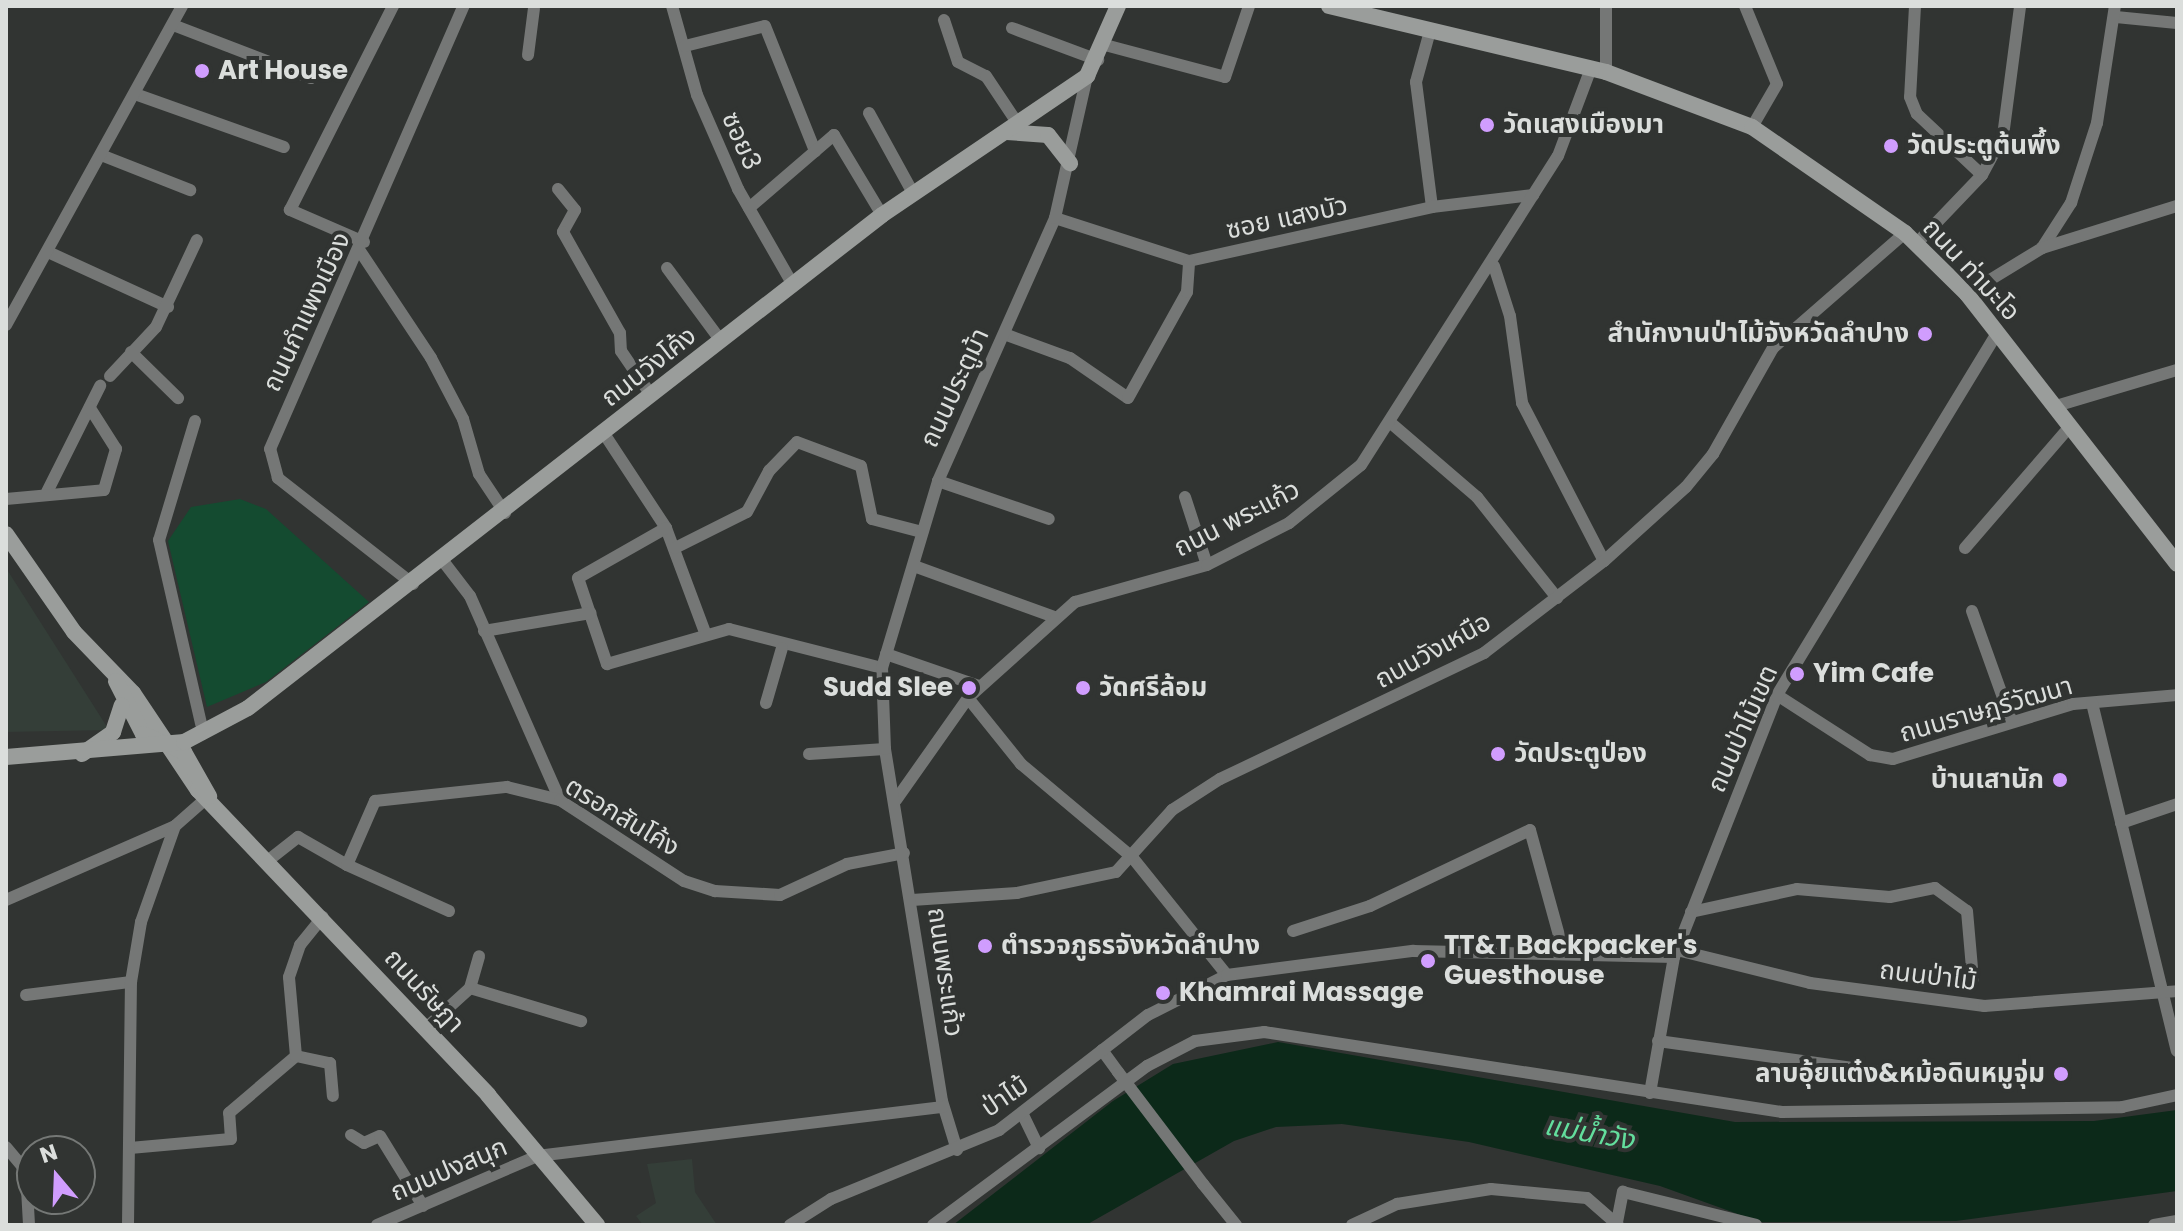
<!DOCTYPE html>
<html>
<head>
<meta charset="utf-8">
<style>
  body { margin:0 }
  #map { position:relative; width:2183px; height:1231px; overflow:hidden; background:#313432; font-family:Poppins,"Noto Sans Thai",sans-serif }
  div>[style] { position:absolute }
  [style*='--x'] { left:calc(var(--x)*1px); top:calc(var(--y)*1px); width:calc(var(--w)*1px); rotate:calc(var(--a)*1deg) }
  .built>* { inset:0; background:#343e38 }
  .green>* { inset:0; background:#144b30 }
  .water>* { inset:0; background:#0c2919 }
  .street>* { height:12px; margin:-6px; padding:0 6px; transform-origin:6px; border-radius:6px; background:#757776 }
  .secondary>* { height:16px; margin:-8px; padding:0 8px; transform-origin:8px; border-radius:8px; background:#9a9d9b }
  .street-bridge>* { height:12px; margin:-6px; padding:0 6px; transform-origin:6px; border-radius:6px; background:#757776 }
  .dots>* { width:22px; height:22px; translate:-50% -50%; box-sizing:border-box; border:4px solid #313432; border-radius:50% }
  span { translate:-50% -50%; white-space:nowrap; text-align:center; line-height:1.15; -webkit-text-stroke:8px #313432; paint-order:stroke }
  .poi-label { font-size:26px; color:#dbdedc; font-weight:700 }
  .left { translate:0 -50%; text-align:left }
  .right { translate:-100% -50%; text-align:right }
  .street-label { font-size:26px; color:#dbdedc }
  .water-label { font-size:28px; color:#63de9d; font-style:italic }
  .frame { position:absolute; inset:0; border:8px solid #dbdedc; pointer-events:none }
  .north { position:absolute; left:16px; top:1135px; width:80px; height:80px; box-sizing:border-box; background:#313432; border:2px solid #757876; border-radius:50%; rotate:341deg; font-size:22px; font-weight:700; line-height:32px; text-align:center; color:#dbdedc }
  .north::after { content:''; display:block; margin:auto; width:28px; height:36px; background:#d09dfe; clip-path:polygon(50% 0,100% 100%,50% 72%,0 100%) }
</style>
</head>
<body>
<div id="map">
  <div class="built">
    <i style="clip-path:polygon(6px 568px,109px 730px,6px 732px)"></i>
    <i style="clip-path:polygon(692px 1159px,695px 1192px,717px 1225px,643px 1225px,636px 1216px,656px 1203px,647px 1164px)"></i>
  </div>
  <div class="green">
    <i style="clip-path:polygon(240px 499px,266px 509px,369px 602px,266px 682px,207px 707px,168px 541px,191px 507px)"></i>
  </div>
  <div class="water">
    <i style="clip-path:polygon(1278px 1042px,1735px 1122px,2094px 1121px,2177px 1110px,2177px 1191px,1956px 1221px,1760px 1222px,1660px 1186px,1469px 1142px,1342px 1124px,1276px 1127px,1234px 1141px,1086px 1225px,953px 1225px,1113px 1101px,1173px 1064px)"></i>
  </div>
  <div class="street">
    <i style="--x:672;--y:6;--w:92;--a:74.3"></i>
    <i style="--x:697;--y:95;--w:103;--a:66.4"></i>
    <i style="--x:738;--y:189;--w:111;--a:60.2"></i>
    <i style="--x:1745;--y:6;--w:84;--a:67.7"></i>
    <i style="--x:1777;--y:84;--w:50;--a:120.2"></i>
    <i style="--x:1915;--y:6;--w:91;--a:93.1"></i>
    <i style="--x:1910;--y:97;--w:18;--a:68"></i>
    <i style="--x:1917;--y:114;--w:89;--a:43.2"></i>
    <i style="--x:2116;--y:17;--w:61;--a:5.6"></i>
    <i style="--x:944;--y:20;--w:44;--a:71.6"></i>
    <i style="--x:958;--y:62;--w:31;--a:27"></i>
    <i style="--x:986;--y:76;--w:58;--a:56.3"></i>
    <i style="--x:173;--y:25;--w:148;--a:21"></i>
    <i style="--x:1012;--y:28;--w:92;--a:20.4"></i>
    <i style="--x:1430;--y:31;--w:53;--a:105.4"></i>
    <i style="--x:1416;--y:82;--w:126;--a:82.7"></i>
    <i style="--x:1105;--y:45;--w:124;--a:14.9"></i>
    <i style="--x:1225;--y:77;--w:75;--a:-71.3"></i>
    <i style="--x:685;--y:46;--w:82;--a:-14"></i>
    <i style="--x:765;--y:26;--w:135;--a:68.2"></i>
    <i style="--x:528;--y:55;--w:47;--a:-82.7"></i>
    <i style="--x:1606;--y:72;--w:66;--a:-90"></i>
    <i style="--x:135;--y:94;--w:158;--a:19.6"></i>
    <i style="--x:869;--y:113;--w:91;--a:61.2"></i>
    <i style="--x:101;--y:155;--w:96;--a:21.5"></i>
    <i style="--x:558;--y:189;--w:27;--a:51"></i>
    <i style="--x:575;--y:210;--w:25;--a:119"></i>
    <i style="--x:563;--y:232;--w:116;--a:60.6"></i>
    <i style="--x:620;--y:333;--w:18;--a:87"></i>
    <i style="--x:621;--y:351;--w:53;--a:55.7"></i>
    <i style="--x:749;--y:208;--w:112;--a:-40.7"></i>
    <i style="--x:834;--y:135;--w:93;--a:59"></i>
    <i style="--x:1055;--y:218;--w:141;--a:17.8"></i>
    <i style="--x:1189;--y:261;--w:249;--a:-12.5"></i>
    <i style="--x:1432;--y:207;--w:102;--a:-6.8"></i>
    <i style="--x:364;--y:242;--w:81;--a:-156.6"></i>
    <i style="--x:290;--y:210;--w:229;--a:-63.2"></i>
    <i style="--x:1916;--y:244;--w:95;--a:-46.3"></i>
    <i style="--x:1982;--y:175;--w:44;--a:-61.7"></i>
    <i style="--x:2003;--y:136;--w:131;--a:-82.5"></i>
    <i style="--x:2042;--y:248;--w:54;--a:-57.2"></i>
    <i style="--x:2071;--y:203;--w:84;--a:-72"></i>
    <i style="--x:2097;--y:123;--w:118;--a:-81.3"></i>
    <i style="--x:360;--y:251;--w:128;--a:56.4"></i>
    <i style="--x:431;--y:358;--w:69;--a:62.3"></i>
    <i style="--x:463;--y:419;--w:57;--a:73.8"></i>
    <i style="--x:479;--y:474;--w:47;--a:56.3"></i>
    <i style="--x:48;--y:252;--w:132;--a:24.6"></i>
    <i style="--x:1494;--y:266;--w:52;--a:72.3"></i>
    <i style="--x:1510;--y:316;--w:88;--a:82.1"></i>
    <i style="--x:1522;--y:403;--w:178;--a:62.6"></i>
    <i style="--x:667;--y:268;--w:91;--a:53.5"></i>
    <i style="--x:1967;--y:294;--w:88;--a:-31.5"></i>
    <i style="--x:2042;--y:248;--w:141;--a:-17.3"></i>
    <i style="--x:6;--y:325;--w:364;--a:-61.1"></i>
    <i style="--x:1007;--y:335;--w:67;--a:20.1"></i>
    <i style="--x:1070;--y:358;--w:70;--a:34.6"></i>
    <i style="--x:1128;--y:398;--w:121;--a:-60.9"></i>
    <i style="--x:1187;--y:292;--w:31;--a:-86"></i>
    <i style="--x:131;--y:352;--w:66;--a:44.4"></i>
    <i style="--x:110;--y:376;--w:67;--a:-46.8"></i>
    <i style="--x:156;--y:327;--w:96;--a:-64.8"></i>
    <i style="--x:2056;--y:406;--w:126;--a:-16.6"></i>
    <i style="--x:195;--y:421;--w:124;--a:106.8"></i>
    <i style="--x:159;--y:540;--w:189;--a:77.1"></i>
    <i style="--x:1392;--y:424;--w:112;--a:40.7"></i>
    <i style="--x:1477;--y:497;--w:129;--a:51.6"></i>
    <i style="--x:603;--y:432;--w:115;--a:56.7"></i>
    <i style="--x:666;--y:528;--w:114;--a:69.5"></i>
    <i style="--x:938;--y:481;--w:117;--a:18.9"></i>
    <i style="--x:47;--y:492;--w:119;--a:-63.4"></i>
    <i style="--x:1185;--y:497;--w:71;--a:72.1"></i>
    <i style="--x:6;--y:499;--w:98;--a:-5.2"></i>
    <i style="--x:104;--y:490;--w:43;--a:-73.7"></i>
    <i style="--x:116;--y:449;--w:49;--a:-122.4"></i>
    <i style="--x:666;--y:528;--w:101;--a:150.4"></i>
    <i style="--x:578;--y:578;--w:91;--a:71.4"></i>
    <i style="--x:607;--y:664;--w:127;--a:-16"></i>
    <i style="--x:729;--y:629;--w:158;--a:14.3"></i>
    <i style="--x:675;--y:548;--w:80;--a:-26.6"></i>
    <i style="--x:747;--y:512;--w:47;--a:-61.8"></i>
    <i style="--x:769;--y:471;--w:40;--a:-46"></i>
    <i style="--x:797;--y:442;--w:68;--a:20.6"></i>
    <i style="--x:861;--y:466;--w:54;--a:78.3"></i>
    <i style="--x:872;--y:519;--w:52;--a:14.6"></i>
    <i style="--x:1965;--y:548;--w:162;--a:-49.2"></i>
    <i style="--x:443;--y:561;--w:44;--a:52.4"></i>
    <i style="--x:470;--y:596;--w:223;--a:66.2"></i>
    <i style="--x:914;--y:566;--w:149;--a:20"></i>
    <i style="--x:413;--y:584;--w:172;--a:-141.9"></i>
    <i style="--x:278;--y:478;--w:30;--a:-105"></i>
    <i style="--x:270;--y:449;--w:484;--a:-66.4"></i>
    <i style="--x:1972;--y:611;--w:116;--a:70.3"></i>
    <i style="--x:484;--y:631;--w:108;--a:-9.6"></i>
    <i style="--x:886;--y:654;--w:98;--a:19"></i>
    <i style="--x:1777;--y:695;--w:111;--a:32.8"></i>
    <i style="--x:1870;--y:755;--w:23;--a:10"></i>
    <i style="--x:1893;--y:759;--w:188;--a:-17"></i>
    <i style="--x:2073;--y:704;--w:104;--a:-4.9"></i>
    <i style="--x:968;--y:698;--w:85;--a:51.2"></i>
    <i style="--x:1021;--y:764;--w:145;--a:40"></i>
    <i style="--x:1132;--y:857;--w:151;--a:51.2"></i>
    <i style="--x:766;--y:703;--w:57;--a:-73.8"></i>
    <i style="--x:2092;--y:703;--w:358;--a:76.3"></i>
    <i style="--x:809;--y:754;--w:76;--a:-3.8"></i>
    <i style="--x:896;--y:800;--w:125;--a:-54.8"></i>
    <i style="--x:968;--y:698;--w:144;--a:-41.9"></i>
    <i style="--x:1075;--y:602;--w:137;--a:-15.7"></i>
    <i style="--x:1207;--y:565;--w:92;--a:-27.1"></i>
    <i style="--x:1289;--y:523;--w:92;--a:-38.9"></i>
    <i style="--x:1361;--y:465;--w:366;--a:-57.5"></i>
    <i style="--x:1558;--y:156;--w:94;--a:-69.4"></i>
    <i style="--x:2121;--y:823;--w:59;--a:-18.7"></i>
    <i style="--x:270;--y:859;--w:36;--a:-38"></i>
    <i style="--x:298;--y:837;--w:56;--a:29.7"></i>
    <i style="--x:347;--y:865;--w:70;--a:-66.4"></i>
    <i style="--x:375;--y:801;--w:133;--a:-6.1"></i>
    <i style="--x:507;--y:787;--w:55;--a:13.8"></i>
    <i style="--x:560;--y:800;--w:148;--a:33.2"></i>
    <i style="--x:684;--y:881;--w:33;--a:18"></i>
    <i style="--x:715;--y:891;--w:65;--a:3.5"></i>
    <i style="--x:780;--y:895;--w:74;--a:-24.8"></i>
    <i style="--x:847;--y:864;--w:58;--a:-10.9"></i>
    <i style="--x:347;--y:865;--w:112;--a:24.3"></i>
    <i style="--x:6;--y:900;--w:184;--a:-23.6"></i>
    <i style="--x:175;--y:826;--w:45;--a:-41.4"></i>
    <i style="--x:912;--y:900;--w:105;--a:-3.8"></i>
    <i style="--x:1017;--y:893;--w:101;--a:-12"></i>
    <i style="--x:1116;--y:872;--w:84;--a:-47.9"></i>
    <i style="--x:1172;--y:810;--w:57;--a:-32.9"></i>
    <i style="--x:1220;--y:779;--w:293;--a:-25.5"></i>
    <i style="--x:1484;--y:653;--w:151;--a:-37.5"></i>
    <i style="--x:1604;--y:561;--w:110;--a:-42.1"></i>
    <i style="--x:1686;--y:487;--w:43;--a:-50.7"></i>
    <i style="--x:1713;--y:454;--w:122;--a:-60.5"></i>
    <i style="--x:1773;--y:348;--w:175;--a:-41.1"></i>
    <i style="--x:1691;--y:912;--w:108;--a:-12.2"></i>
    <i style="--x:1797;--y:889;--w:93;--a:4.9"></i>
    <i style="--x:1890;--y:897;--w:46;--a:-11.3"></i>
    <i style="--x:1935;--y:888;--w:39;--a:36"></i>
    <i style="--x:1967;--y:911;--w:68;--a:85"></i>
    <i style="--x:1293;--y:931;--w:81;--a:-18"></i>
    <i style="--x:1370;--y:906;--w:177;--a:-25.4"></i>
    <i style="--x:1530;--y:830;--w:124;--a:74.6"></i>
    <i style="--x:1677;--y:950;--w:137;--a:13.9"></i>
    <i style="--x:1810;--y:983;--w:176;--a:7.5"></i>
    <i style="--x:1984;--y:1006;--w:194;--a:-4.4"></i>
    <i style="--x:470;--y:988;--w:116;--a:16.6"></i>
    <i style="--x:26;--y:995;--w:106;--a:-7.1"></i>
    <i style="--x:425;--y:1029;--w:61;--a:-42.3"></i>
    <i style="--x:470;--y:988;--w:33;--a:-74"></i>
    <i style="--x:1658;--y:1041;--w:247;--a:7.9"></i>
    <i style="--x:1102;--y:1050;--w:27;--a:54"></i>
    <i style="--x:296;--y:1056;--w:35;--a:12"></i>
    <i style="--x:330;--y:1063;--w:33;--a:85"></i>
    <i style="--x:1650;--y:1093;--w:138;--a:-80"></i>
    <i style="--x:1674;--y:957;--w:282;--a:-68.5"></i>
    <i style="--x:1777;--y:695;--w:425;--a:-58.7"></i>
    <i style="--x:1023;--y:1115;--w:37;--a:64"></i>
    <i style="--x:351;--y:1135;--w:15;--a:32"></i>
    <i style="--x:364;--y:1143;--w:17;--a:-24"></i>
    <i style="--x:380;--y:1136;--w:82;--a:58.4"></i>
    <i style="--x:6;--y:1147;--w:31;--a:50"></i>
    <i style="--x:26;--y:1171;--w:54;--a:86.8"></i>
    <i style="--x:130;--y:1148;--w:101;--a:-5.1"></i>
    <i style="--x:231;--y:1139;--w:26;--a:-94"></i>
    <i style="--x:229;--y:1113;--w:88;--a:-40.4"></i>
    <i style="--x:296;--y:1056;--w:79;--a:-95.1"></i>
    <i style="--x:289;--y:977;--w:34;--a:-71"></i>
    <i style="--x:300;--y:945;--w:36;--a:-51"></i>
    <i style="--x:957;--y:1150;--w:51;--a:-107"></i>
    <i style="--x:942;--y:1101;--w:357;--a:-99.2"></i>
    <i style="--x:885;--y:749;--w:81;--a:-92.1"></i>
    <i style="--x:882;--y:668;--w:195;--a:-73.3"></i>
    <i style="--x:938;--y:481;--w:288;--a:-66"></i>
    <i style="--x:1055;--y:218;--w:146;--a:-77.3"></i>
    <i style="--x:1203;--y:1184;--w:53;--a:51.2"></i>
    <i style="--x:1617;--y:1222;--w:31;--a:-79"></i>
    <i style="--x:1623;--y:1192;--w:137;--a:13.9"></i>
    <i style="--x:128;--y:1225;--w:243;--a:-89.3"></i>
    <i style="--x:131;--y:982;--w:61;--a:-80.5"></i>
    <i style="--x:141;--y:922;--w:102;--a:-70.5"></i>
    <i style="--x:377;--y:1225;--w:174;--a:-23.3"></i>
    <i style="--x:537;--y:1156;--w:409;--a:-6.9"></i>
    <i style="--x:790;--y:1225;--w:49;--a:-32.4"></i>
    <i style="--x:831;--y:1199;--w:182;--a:-22.3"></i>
    <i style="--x:999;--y:1130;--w:188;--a:-37.7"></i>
    <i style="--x:1148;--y:1015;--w:89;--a:-26.9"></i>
    <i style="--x:1227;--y:975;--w:188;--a:-7.4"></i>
    <i style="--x:1413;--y:951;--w:261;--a:1.3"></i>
    <i style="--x:933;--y:1225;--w:267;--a:-36.6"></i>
    <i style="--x:1147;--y:1066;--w:54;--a:-27.5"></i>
    <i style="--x:1195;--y:1041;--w:70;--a:-7.4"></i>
    <i style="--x:1264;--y:1032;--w:524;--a:8.78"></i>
    <i style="--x:1782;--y:1112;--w:340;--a:-0.8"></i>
    <i style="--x:2122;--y:1107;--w:56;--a:-12.3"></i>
    <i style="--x:1352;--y:1225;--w:50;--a:-25"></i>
    <i style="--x:1397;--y:1204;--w:95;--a:-9.1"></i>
    <i style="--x:1491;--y:1189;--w:96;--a:5.4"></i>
    <i style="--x:1587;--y:1198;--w:41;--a:41.1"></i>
    <i style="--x:2154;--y:1225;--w:23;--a:-10"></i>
  </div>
  <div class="secondary">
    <i style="--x:1329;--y:6;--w:285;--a:13.4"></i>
    <i style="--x:1606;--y:72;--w:156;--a:20.6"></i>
    <i style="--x:1752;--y:127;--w:186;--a:34.7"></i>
    <i style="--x:1905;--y:233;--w:87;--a:44.5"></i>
    <i style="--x:1967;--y:294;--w:342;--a:52.1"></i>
    <i style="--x:1007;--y:132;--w:41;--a:4.2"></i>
    <i style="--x:1048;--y:135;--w:36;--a:52"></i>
    <i style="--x:6;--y:534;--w:119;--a:55.2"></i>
    <i style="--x:74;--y:632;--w:85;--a:46"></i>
    <i style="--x:133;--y:693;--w:117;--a:56.2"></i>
    <i style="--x:198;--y:790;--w:421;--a:46.4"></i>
    <i style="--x:488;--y:1095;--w:170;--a:50"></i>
    <i style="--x:116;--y:681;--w:59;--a:63"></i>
    <i style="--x:143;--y:734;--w:45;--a:23.7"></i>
    <i style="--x:184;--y:752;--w:51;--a:60.4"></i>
    <i style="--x:82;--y:754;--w:38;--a:-35"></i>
    <i style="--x:113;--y:732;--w:28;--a:-72"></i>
    <i style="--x:6;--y:757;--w:179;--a:-4.8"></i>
    <i style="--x:184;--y:742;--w:72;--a:-28"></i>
    <i style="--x:248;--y:708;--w:803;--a:-37.87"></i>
    <i style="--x:882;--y:215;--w:248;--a:-34.1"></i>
    <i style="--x:1087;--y:76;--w:77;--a:-66.1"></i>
  </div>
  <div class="street-bridge">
    <i style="--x:1118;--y:1072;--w:141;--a:52.8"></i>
  </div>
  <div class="dots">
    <i style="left:202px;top:71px;background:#d09dfe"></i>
    <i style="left:1487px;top:125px;background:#d09dfe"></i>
    <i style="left:1891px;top:146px;background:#d09dfe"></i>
    <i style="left:1925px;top:334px;background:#d09dfe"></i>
    <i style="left:1797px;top:674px;background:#d09dfe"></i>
    <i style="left:969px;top:688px;background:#d09dfe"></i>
    <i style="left:1083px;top:688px;background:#d09dfe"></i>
    <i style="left:1498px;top:754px;background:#d09dfe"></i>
    <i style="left:2060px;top:780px;background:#d09dfe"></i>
    <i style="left:985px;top:946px;background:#d09dfe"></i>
    <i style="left:1428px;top:961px;background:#d09dfe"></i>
    <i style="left:1163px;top:993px;background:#d09dfe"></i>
    <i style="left:2061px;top:1074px;background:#d09dfe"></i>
  </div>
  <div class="poi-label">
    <span class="left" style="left:218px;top:71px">Art House</span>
    <span class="left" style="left:1503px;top:125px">วัดแสงเมืองมา</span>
    <span class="left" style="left:1907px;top:146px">วัดประตูต้นพึ้ง</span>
    <span class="right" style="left:1909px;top:334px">สำนักงานป่าไม้จังหวัดลำปาง</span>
    <span class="left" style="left:1813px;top:674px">Yim Cafe</span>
    <span class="right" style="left:953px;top:688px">Sudd Slee</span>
    <span class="left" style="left:1099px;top:688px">วัดศรีล้อม</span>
    <span class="left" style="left:1514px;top:754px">วัดประตูป่อง</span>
    <span class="right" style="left:2044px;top:780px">บ้านเสานัก</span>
    <span class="left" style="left:1001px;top:946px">ตำรวจภูธรจังหวัดลำปาง</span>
    <span class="left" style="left:1444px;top:961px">TT&amp;T Backpacker's<br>Guesthouse</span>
    <span class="left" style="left:1179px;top:993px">Khamrai Massage</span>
    <span class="right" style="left:2045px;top:1074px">ลาบอุ้ยแต๋ง&amp;หม้อดินหมูจุ่ม</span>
  </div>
  <div class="street-label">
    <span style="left:741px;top:141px;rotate:66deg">ซอย3</span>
    <span style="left:1287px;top:218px;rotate:-12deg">ซอย แสงบัว</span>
    <span style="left:1971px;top:270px;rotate:47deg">ถนน ท่ามะโอ</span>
    <span style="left:307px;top:312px;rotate:-65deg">ถนนกำแพงเมือง</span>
    <span style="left:649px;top:367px;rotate:-38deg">ถนนวังโค้ง</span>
    <span style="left:955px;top:388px;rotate:-65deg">ถนนประตูม้า</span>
    <span style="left:1237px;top:519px;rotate:-27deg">ถนน พระแก้ว</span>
    <span style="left:1433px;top:651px;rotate:-29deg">ถนนวังเหนือ</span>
    <span style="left:1986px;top:710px;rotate:-16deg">ถนนราษฎร์วัฒนา</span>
    <span style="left:1743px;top:729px;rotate:-66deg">ถนนป่าไม้เขต</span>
    <span style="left:622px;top:817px;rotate:31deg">ตรอกสันโค้ง</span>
    <span style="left:945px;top:972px;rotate:82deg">ถนนพระแก้ว</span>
    <span style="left:1928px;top:976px;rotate:7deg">ถนนป่าไม้</span>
    <span style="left:424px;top:991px;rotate:47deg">ถนนรัษฎา</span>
    <span style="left:1005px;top:1097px;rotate:-34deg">ป่าไม้</span>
    <span style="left:449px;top:1170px;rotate:-23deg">ถนนปงสนุก</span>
  </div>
  <div class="water-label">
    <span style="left:1589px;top:1133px;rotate:10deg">แม่น้ำวัง</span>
  </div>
  <div class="frame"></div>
  <div class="north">N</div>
</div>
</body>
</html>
